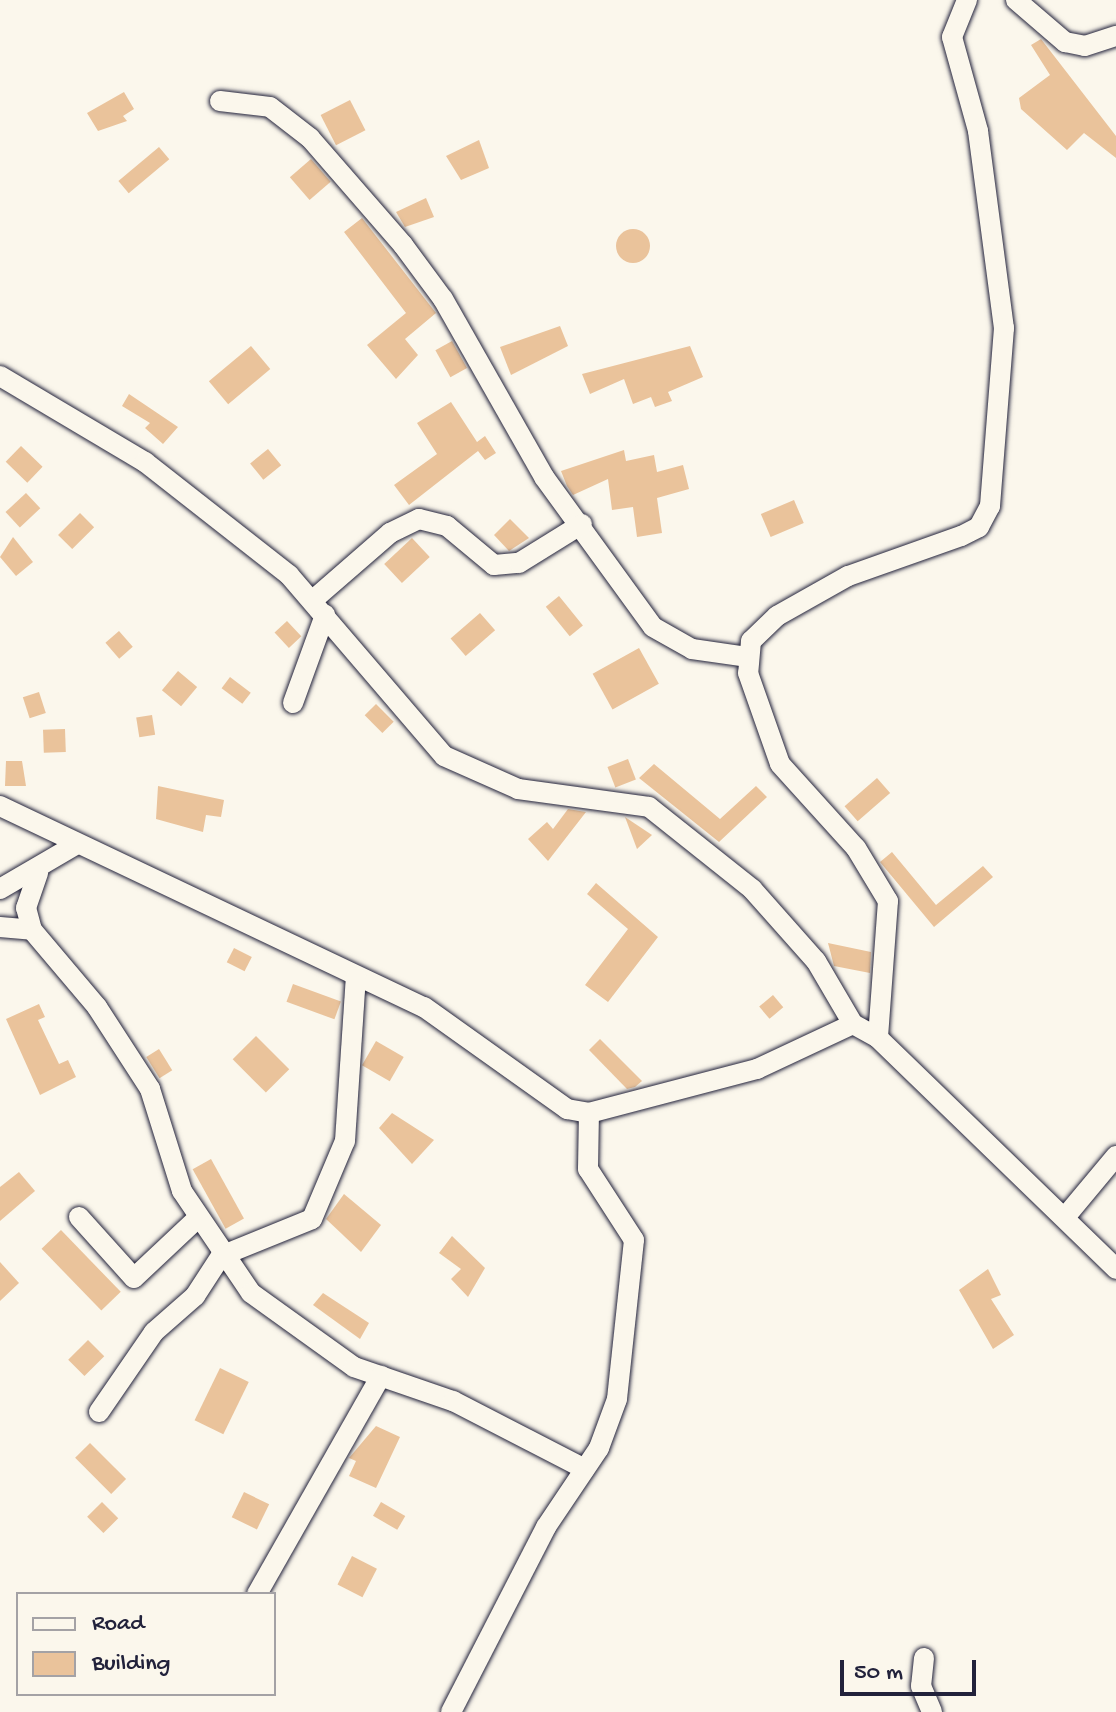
<!DOCTYPE html>
<html>
<head>
<meta charset="utf-8">
<style>
  body { margin:0 }
  #map { position:relative; width:1116px; height:1712px; overflow:hidden; background:#fbf7ec; font-family:"Gochi Hand",sans-serif }
  div>[style] { position:absolute }
  [style*='--x'] { left:calc(var(--x)*1px); top:calc(var(--y)*1px); width:calc(var(--w)*1px); rotate:calc(var(--a)*1deg) }
  .building>* { inset:0; background:#eac39b; transform-origin:0 0 }
  .round { border-radius:50% }
  .roads { filter:drop-shadow(0 0 2px #22223b) drop-shadow(0 0 2px #22223b) }
  .minor>* { height:20px; margin:-10px; padding:0 10px; transform-origin:10px; border-radius:10px; background:#fbf7ec }
  span { translate:-50% -50%; white-space:nowrap; text-align:center; line-height:1.15; -webkit-text-stroke:6px #fbf7ec; paint-order:stroke }
  .legend { position:absolute; left:16px; top:1592px; width:260px; height:104px; box-sizing:border-box; background:#fbf7ec; border:2px solid #a4a2a5; margin:0; padding:10px 14px; list-style:none; font-size:24px; color:#22223b }
  .legend li { display:flex; align-items:center; gap:16px; height:40px }
  .legend b { width:40px; border:2px solid #a4a2a5 }
  .scale { position:absolute; left:840px; top:1660px; width:136px; height:36px; box-sizing:border-box; border:4px solid #22223b; border-top:0; padding-left:10px; font-size:24px; line-height:28px; white-space:nowrap; color:#22223b; -webkit-text-stroke:6px #fbf7ec; paint-order:stroke }
</style>
</head>
<body>
<div id="map">
  <div class="building">
    <i style="clip-path:polygon(1041px 39px,1116px 136px,1116px 158px,1084px 133px,1067px 150px,1021px 109px,1019px 98px,1050px 75px,1031px 45px)"></i>
    <i style="clip-path:polygon(124px 92px,134px 109px,123px 116px,127px 121px,98px 131px,87px 113px)"></i>
    <i style="left:350px;top:100px;width:34px;height:33px;rotate:63deg"></i>
    <i style="clip-path:polygon(479px 140px,489px 168px,461px 180px,446px 156px)"></i>
    <i style="left:159px;top:147px;width:16px;height:53px;rotate:50deg"></i>
    <i style="left:311px;top:159px;width:30px;height:28px;rotate:49deg"></i>
    <i style="clip-path:polygon(426px 198px,434px 217px,405px 227px,396px 212px)"></i>
    <i style="clip-path:polygon(362px 218px,436px 313px,405px 339px,418px 355px,396px 379px,367px 345px,406px 313px,344px 232px)"></i>
    <i class="round" style="left:616px;top:229px;width:34px;height:34px"></i>
    <i style="clip-path:polygon(560px 326px,568px 346px,511px 375px,500px 347px)"></i>
    <i style="left:452px;top:341px;width:31px;height:19px;rotate:61deg"></i>
    <i style="left:251px;top:346px;width:30px;height:55px;rotate:50deg"></i>
    <i style="clip-path:polygon(690px 346px,703px 377px,668px 392px,672px 401px,655px 407px,651px 397px,633px 404px,624px 379px,590px 394px,582px 374px)"></i>
    <i style="clip-path:polygon(129px 394px,178px 427px,163px 444px,145px 428px,150px 423px,122px 406px)"></i>
    <i style="clip-path:polygon(451px 402px,477px 442px,485px 436px,496px 453px,485px 460px,478px 451px,409px 505px,394px 485px,437px 454px,417px 423px)"></i>
    <i style="left:21px;top:446px;width:30px;height:22px;rotate:44deg"></i>
    <i style="left:268px;top:449px;width:21px;height:23px;rotate:51deg"></i>
    <i style="clip-path:polygon(624px 450px,626px 461px,654px 455px,657px 472px,683px 465px,689px 489px,657px 498px,662px 533px,637px 537px,633px 507px,612px 510px,608px 479px,573px 495px,567px 486px,561px 471px)"></i>
    <i style="left:26px;top:493px;width:21px;height:28px;rotate:47deg"></i>
    <i style="left:794px;top:500px;width:25px;height:36px;rotate:67deg"></i>
    <i style="left:80px;top:513px;width:20px;height:31px;rotate:45deg"></i>
    <i style="clip-path:polygon(510px 519px,529px 538px,509px 551px,494px 535px)"></i>
    <i style="clip-path:polygon(13px 537px,33px 562px,16px 576px,0 557px)"></i>
    <i style="left:412px;top:538px;width:26px;height:38px;rotate:47deg"></i>
    <i style="left:559px;top:596px;width:38px;height:17px;rotate:51deg"></i>
    <i style="left:480px;top:613px;width:23px;height:39px;rotate:49deg"></i>
    <i style="left:287px;top:621px;width:21px;height:17px;rotate:47deg"></i>
    <i style="left:119px;top:631px;width:21px;height:18px;rotate:49deg"></i>
    <i style="left:639px;top:648px;width:41px;height:53px;rotate:61deg"></i>
    <i style="left:178px;top:671px;width:25px;height:25px;rotate:40deg"></i>
    <i style="left:230px;top:677px;width:26px;height:14px;rotate:37deg"></i>
    <i style="left:39px;top:692px;width:22px;height:17px;rotate:72deg"></i>
    <i style="left:376px;top:704px;width:25px;height:16px;rotate:45deg"></i>
    <i style="left:152px;top:715px;width:20px;height:16px;rotate:81deg"></i>
    <i style="left:65px;top:729px;width:23px;height:22px;rotate:88deg"></i>
    <i style="left:628px;top:759px;width:22px;height:22px;rotate:69deg"></i>
    <i style="clip-path:polygon(6px 761px,22px 761px,26px 786px,5px 786px)"></i>
    <i style="clip-path:polygon(654px 764px,720px 819px,756px 786px,767px 797px,719px 842px,639px 778px)"></i>
    <i style="left:877px;top:778px;width:20px;height:43px;rotate:49deg"></i>
    <i style="clip-path:polygon(158px 786px,224px 800px,221px 817px,206px 815px,203px 832px,156px 819px)"></i>
    <i style="clip-path:polygon(568px 809px,586px 812px,548px 861px,528px 839px,547px 822px,553px 829px)"></i>
    <i style="clip-path:polygon(625px 817px,652px 835px,637px 849px)"></i>
    <i style="clip-path:polygon(892px 852px,936px 905px,983px 866px,993px 877px,934px 927px,880px 862px)"></i>
    <i style="clip-path:polygon(596px 883px,658px 937px,608px 1002px,585px 985px,628px 929px,587px 894px)"></i>
    <i style="clip-path:polygon(828px 943px,871px 952px,870px 973px,834px 966px)"></i>
    <i style="left:234px;top:948px;width:20px;height:16px;rotate:27deg"></i>
    <i style="left:293px;top:984px;width:51px;height:19px;rotate:20deg"></i>
    <i style="left:773px;top:995px;width:16px;height:18px;rotate:50deg"></i>
    <i style="clip-path:polygon(39px 1004px,45px 1017px,38px 1020px,59px 1064px,68px 1060px,76px 1077px,40px 1095px,6px 1019px)"></i>
    <i style="left:256px;top:1036px;width:47px;height:33px;rotate:45deg"></i>
    <i style="clip-path:polygon(600px 1039px,642px 1081px,635px 1087px,627px 1089px,589px 1050px)"></i>
    <i style="left:376px;top:1041px;width:32px;height:28px;rotate:30deg"></i>
    <i style="left:159px;top:1049px;width:25px;height:15px;rotate:58deg"></i>
    <i style="clip-path:polygon(392px 1113px,434px 1140px,412px 1164px,379px 1128px)"></i>
    <i style="left:211px;top:1159px;width:68px;height:21px;rotate:61deg"></i>
    <i style="clip-path:polygon(19px 1172px,35px 1191px,0 1221px,0 1187px)"></i>
    <i style="clip-path:polygon(344px 1194px,381px 1225px,361px 1252px,326px 1219px)"></i>
    <i style="left:61px;top:1230px;width:86px;height:27px;rotate:46deg"></i>
    <i style="clip-path:polygon(452px 1236px,485px 1268px,468px 1297px,451px 1279px,461px 1269px,439px 1253px)"></i>
    <i style="clip-path:polygon(0 1262px,19px 1283px,0 1301px)"></i>
    <i style="clip-path:polygon(988px 1269px,1001px 1295px,991px 1299px,1014px 1335px,993px 1349px,959px 1290px)"></i>
    <i style="clip-path:polygon(323px 1293px,369px 1323px,360px 1339px,313px 1305px)"></i>
    <i style="left:88px;top:1340px;width:23px;height:28px;rotate:45deg"></i>
    <i style="left:220px;top:1368px;width:32px;height:58px;rotate:26deg"></i>
    <i style="clip-path:polygon(376px 1426px,400px 1437px,376px 1488px,349px 1476px,356px 1461px,349px 1458px)"></i>
    <i style="left:90px;top:1443px;width:51px;height:21px;rotate:45deg"></i>
    <i style="left:244px;top:1492px;width:28px;height:28px;rotate:26deg"></i>
    <i style="left:102px;top:1502px;width:23px;height:21px;rotate:45deg"></i>
    <i style="left:381px;top:1502px;width:28px;height:16px;rotate:30deg"></i>
    <i style="left:352px;top:1556px;width:28px;height:32px;rotate:27deg"></i>
  </div>
  <div class="roads">
    <div class="minor">
      <i style="--x:967;--y:0;--w:40;--a:112"></i>
      <i style="--x:952;--y:37;--w:98;--a:74.5"></i>
      <i style="--x:978;--y:131;--w:199;--a:82.5"></i>
      <i style="--x:1004;--y:328;--w:179;--a:94.5"></i>
      <i style="--x:990;--y:506;--w:24;--a:118"></i>
      <i style="--x:979;--y:527;--w:20;--a:153"></i>
      <i style="--x:961;--y:536;--w:120;--a:160.5"></i>
      <i style="--x:848;--y:576;--w:81;--a:150.6"></i>
      <i style="--x:777;--y:616;--w:36;--a:136"></i>
      <i style="--x:751;--y:641;--w:32;--a:95"></i>
      <i style="--x:748;--y:673;--w:96;--a:70.6"></i>
      <i style="--x:780;--y:764;--w:113;--a:47.9"></i>
      <i style="--x:856;--y:848;--w:62;--a:58.9"></i>
      <i style="--x:888;--y:901;--w:137;--a:94.2"></i>
      <i style="--x:878;--y:1038;--w:332;--a:44.1"></i>
      <i style="--x:1016;--y:0;--w:65;--a:40.6"></i>
      <i style="--x:1065;--y:42;--w:20;--a:11"></i>
      <i style="--x:1085;--y:46;--w:33;--a:-18"></i>
      <i style="--x:220;--y:101;--w:50;--a:6.8"></i>
      <i style="--x:270;--y:107;--w:51;--a:37.8"></i>
      <i style="--x:310;--y:138;--w:142;--a:49"></i>
      <i style="--x:403;--y:245;--w:67;--a:53.5"></i>
      <i style="--x:443;--y:299;--w:205;--a:60.4"></i>
      <i style="--x:544;--y:477;--w:185;--a:54"></i>
      <i style="--x:653;--y:627;--w:45;--a:29.4"></i>
      <i style="--x:692;--y:649;--w:57;--a:8.1"></i>
      <i style="--x:0;--y:376;--w:169;--a:30.7"></i>
      <i style="--x:145;--y:462;--w:183;--a:38.1"></i>
      <i style="--x:289;--y:575;--w:238;--a:49.4"></i>
      <i style="--x:444;--y:756;--w:81;--a:24"></i>
      <i style="--x:518;--y:789;--w:132;--a:7.8"></i>
      <i style="--x:649;--y:807;--w:132;--a:38.5"></i>
      <i style="--x:752;--y:889;--w:96;--a:48.4"></i>
      <i style="--x:816;--y:961;--w:73;--a:59.6"></i>
      <i style="--x:853;--y:1024;--w:29;--a:29"></i>
      <i style="--x:313;--y:600;--w:102;--a:-41"></i>
      <i style="--x:390;--y:533;--w:32;--a:-26"></i>
      <i style="--x:419;--y:519;--w:29;--a:14"></i>
      <i style="--x:447;--y:526;--w:61;--a:39.7"></i>
      <i style="--x:494;--y:565;--w:25;--a:-5"></i>
      <i style="--x:519;--y:563;--w:74;--a:-31.8"></i>
      <i style="--x:293;--y:703;--w:94;--a:-70"></i>
      <i style="--x:0;--y:806;--w:469;--a:25.4"></i>
      <i style="--x:424;--y:1007;--w:176;--a:35.5"></i>
      <i style="--x:567;--y:1109;--w:22;--a:10"></i>
      <i style="--x:589;--y:1113;--w:174;--a:-14.7"></i>
      <i style="--x:757;--y:1069;--w:106;--a:-25.1"></i>
      <i style="--x:0;--y:889;--w:89;--a:-30.3"></i>
      <i style="--x:0;--y:927;--w:32;--a:5"></i>
      <i style="--x:32;--y:930;--w:101;--a:49.8"></i>
      <i style="--x:97;--y:1007;--w:98;--a:57.1"></i>
      <i style="--x:150;--y:1089;--w:107;--a:72.6"></i>
      <i style="--x:182;--y:1191;--w:123;--a:55.9"></i>
      <i style="--x:251;--y:1293;--w:127;--a:35.7"></i>
      <i style="--x:354;--y:1367;--w:105;--a:19"></i>
      <i style="--x:453;--y:1401;--w:148;--a:27.3"></i>
      <i style="--x:32;--y:930;--w:23;--a:-105"></i>
      <i style="--x:26;--y:908;--w:37;--a:-71"></i>
      <i style="--x:1066;--y:1216;--w:78;--a:-50.2"></i>
      <i style="--x:79;--y:1217;--w:82;--a:48"></i>
      <i style="--x:134;--y:1278;--w:89;--a:-43.2"></i>
      <i style="--x:99;--y:1412;--w:97;--a:-55.5"></i>
      <i style="--x:154;--y:1332;--w:55;--a:-41.3"></i>
      <i style="--x:195;--y:1296;--w:48;--a:-57"></i>
      <i style="--x:221;--y:1256;--w:98;--a:-22.1"></i>
      <i style="--x:312;--y:1219;--w:85;--a:-67.1"></i>
      <i style="--x:345;--y:1141;--w:164;--a:-86.2"></i>
      <i style="--x:257;--y:1594;--w:251;--a:-60.4"></i>
      <i style="--x:924;--y:1658;--w:28;--a:96"></i>
      <i style="--x:921;--y:1686;--w:28;--a:67"></i>
      <i style="--x:451;--y:1712;--w:208;--a:-62.8"></i>
      <i style="--x:546;--y:1527;--w:95;--a:-56.1"></i>
      <i style="--x:599;--y:1448;--w:52;--a:-69.8"></i>
      <i style="--x:617;--y:1399;--w:160;--a:-83.9"></i>
      <i style="--x:634;--y:1240;--w:85;--a:-122.9"></i>
      <i style="--x:588;--y:1169;--w:56;--a:-89"></i>
    </div>
  </div>
  <ul class="legend">
  <li><b style="height:10px;background:#fbf7ec"></b>Road</li>
  <li><b style="height:22px;background:#eac39b"></b>Building</li>
  </ul>
  <div class="scale">50 m</div>
</div>
</body>
</html>
